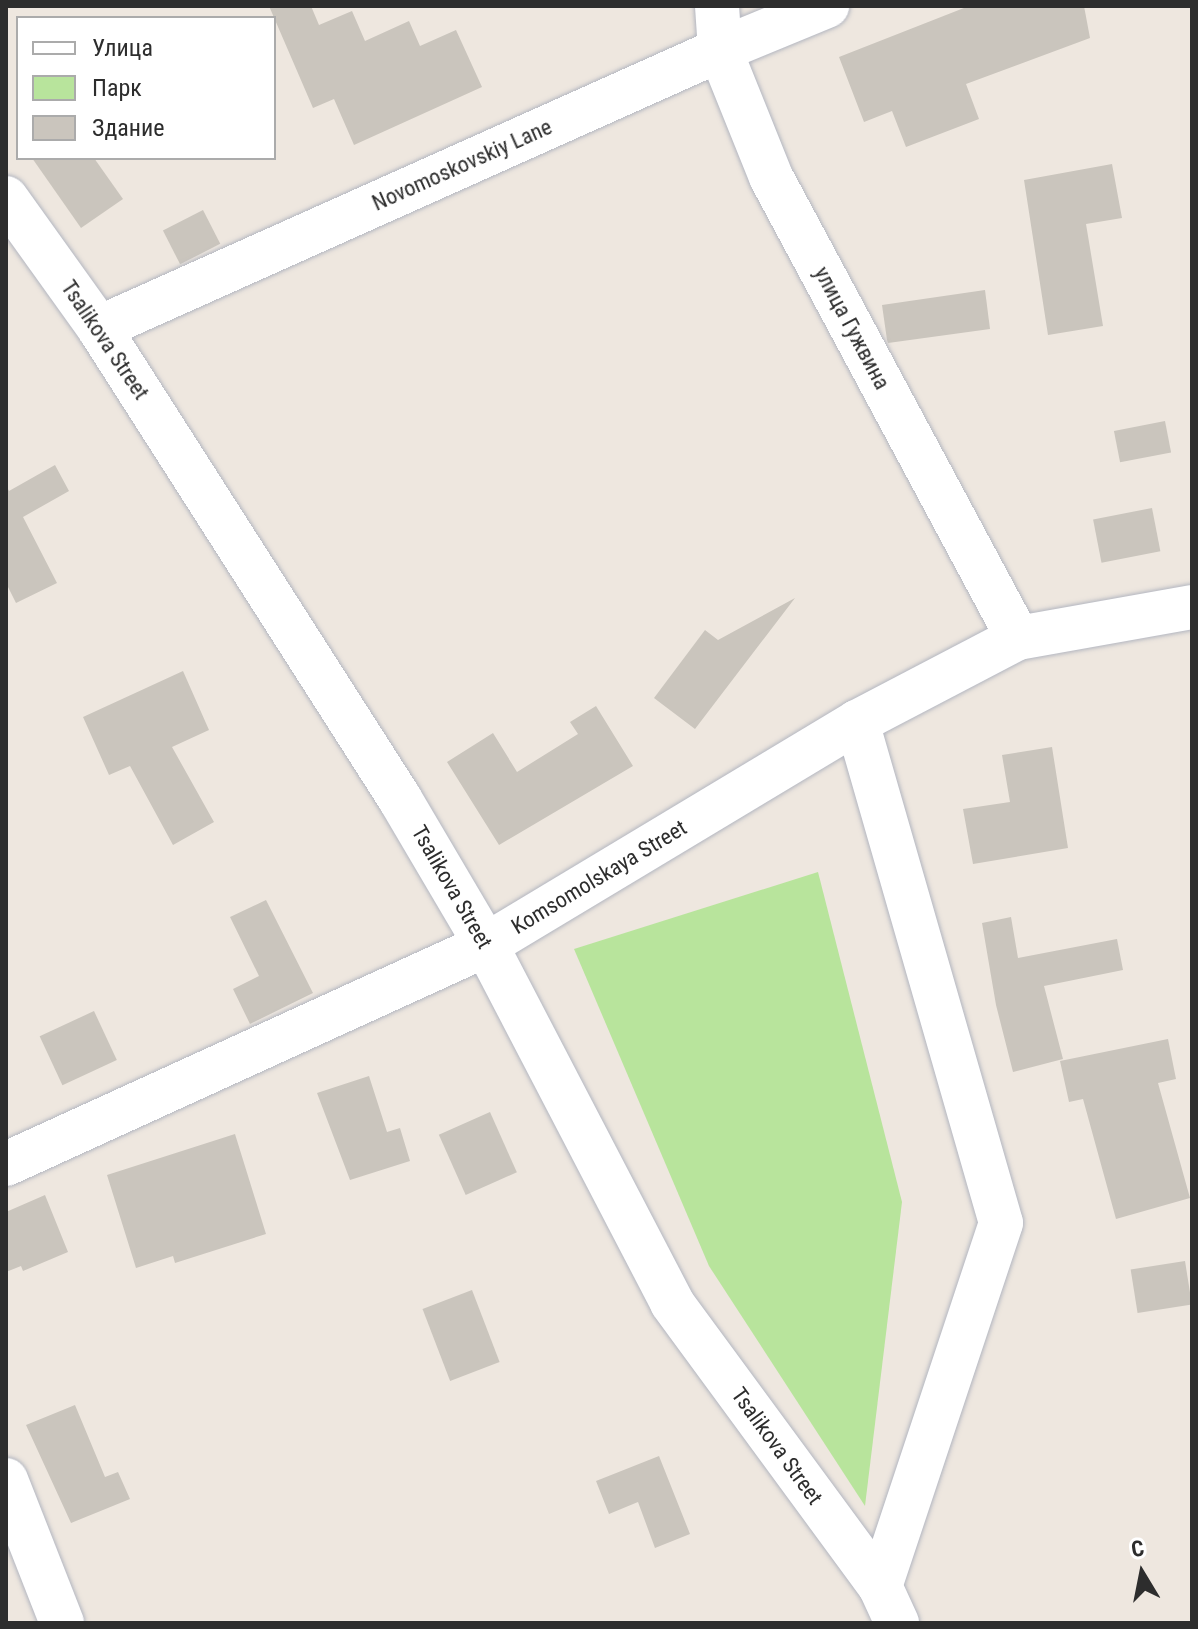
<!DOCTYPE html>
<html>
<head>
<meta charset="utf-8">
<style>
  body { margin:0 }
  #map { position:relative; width:1198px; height:1629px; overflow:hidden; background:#eee7df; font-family:"Roboto Condensed",sans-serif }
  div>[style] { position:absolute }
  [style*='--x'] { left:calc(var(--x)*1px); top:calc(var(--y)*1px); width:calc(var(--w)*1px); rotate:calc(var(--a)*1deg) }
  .green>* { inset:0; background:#b8e49c }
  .building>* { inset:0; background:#cac5bd; transform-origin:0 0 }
  .roads { filter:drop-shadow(0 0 2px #b3b6c0) drop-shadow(0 0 2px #b3b6c0) }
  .street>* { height:44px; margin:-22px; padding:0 22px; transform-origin:22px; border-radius:22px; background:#fff }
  span { translate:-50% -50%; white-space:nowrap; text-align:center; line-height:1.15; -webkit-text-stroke:6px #fff; paint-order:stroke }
  .street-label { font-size:22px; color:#2d2d2d }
  .frame { position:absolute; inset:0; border:8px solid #2d2d2d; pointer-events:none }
  .legend { position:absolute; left:16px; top:16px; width:260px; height:144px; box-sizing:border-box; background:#fff; border:2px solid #ababab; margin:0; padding:10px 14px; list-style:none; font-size:24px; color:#2d2d2d }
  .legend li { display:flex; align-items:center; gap:16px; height:40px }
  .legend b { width:40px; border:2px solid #ababab }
  .north { position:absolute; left:1102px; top:1533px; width:80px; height:80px; -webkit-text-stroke:6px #fff; paint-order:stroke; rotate:350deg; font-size:22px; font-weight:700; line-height:32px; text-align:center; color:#2d2d2d }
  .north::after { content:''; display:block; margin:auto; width:28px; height:36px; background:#2d2d2d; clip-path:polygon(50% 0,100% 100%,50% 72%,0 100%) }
</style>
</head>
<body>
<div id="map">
  <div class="green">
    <i style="clip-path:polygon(818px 872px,902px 1202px,865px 1506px,709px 1266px,574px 949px)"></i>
  </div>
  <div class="building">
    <i style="clip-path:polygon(269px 6px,311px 6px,319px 25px,352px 11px,365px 41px,409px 21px,420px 46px,456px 30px,482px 87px,354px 145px,334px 99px,313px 108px)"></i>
    <i style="clip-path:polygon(969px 6px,1084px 6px,1090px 38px,966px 84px,979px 119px,906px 147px,892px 111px,864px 122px,839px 57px)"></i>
    <i style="clip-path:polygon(32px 158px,94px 158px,123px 199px,81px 228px)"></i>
    <i style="clip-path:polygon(1112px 164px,1122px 218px,1086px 224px,1103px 326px,1048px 335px,1024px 180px)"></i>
    <i style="left:203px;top:210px;width:38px;height:45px;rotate:63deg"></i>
    <i style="clip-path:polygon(985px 290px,990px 329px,888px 343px,887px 340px,882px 305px)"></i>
    <i style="left:1165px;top:421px;width:32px;height:52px;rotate:79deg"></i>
    <i style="clip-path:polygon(55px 465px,69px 491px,23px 517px,57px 583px,16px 603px,6px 583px,6px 485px,9px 491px)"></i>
    <i style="left:1152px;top:508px;width:44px;height:60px;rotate:79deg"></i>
    <i style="clip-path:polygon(795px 598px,695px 729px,654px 698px,705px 630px,718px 640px)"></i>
    <i style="clip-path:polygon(183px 671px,209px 730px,172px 747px,214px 822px,173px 845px,130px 766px,109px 775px,83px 717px)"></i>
    <i style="clip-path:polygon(596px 706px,633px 766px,499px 845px,447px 762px,493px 733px,517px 772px,578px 734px,570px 722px)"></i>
    <i style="clip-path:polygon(1052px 747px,1068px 848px,973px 864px,963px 809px,1010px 802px,1002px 755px)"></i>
    <i style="clip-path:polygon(266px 900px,313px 993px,250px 1024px,233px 989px,259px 976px,230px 917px)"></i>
    <i style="clip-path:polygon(1011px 917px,1018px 958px,1117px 939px,1123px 970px,1044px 986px,1063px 1059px,1013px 1072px,996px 1005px,982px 923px)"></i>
    <i style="left:94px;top:1011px;width:54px;height:60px;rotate:65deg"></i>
    <i style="clip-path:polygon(1168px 1039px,1176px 1079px,1158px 1083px,1190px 1198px,1116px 1219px,1083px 1099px,1069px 1102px,1060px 1061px)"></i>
    <i style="clip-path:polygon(369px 1076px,387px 1132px,400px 1128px,410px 1161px,350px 1180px,317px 1093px)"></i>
    <i style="left:490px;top:1112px;width:66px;height:56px;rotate:66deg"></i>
    <i style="clip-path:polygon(235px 1134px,266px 1234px,175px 1263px,173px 1256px,136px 1268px,107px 1175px)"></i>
    <i style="clip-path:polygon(45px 1195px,68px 1252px,23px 1271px,21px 1266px,6px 1272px,6px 1212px)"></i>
    <i style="left:1185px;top:1261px;width:44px;height:55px;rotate:81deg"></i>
    <i style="left:472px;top:1290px;width:77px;height:53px;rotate:69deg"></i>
    <i style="clip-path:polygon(75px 1405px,105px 1477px,118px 1472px,130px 1499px,71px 1523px,26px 1425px)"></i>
    <i style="clip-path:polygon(659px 1456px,690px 1534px,655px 1548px,638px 1502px,609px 1514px,596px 1481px)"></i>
  </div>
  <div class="roads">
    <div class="street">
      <i style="--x:717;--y:6;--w:44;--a:86.1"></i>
      <i style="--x:720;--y:50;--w:137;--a:68.1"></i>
      <i style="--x:771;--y:177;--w:523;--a:61.82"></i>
      <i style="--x:6;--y:198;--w:160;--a:54.4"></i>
      <i style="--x:99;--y:328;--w:559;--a:57.42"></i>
      <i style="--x:400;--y:799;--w:169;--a:59.5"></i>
      <i style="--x:486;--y:945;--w:403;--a:62.5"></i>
      <i style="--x:672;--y:1303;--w:351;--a:53.7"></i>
      <i style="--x:880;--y:1586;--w:41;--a:65.3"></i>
      <i style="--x:99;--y:328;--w:680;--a:-24.12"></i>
      <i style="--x:720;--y:50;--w:116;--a:-22.4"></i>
      <i style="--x:857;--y:722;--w:521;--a:73.96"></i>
      <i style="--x:1001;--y:1223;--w:383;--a:108.4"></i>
      <i style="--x:6;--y:1164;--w:528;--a:-24.52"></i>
      <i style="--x:486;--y:945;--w:433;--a:-31"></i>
      <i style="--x:857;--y:722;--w:182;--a:-27.6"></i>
      <i style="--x:1018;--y:638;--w:177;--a:-10.1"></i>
      <i style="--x:6;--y:1480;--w:154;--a:68.6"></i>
    </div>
  </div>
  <div class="street-label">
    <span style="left:462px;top:165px;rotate:-24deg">Novomoskovskiy Lane</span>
    <span style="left:852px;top:328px;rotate:62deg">улица Гужвина</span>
    <span style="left:105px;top:340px;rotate:56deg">Tsalikova Street</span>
    <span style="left:599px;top:877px;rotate:-31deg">Komsomolskaya Street</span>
    <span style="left:452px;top:887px;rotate:60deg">Tsalikova Street</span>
    <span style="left:777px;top:1446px;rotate:54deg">Tsalikova Street</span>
  </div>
  <div class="frame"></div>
  <ul class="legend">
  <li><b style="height:10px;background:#fff"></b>Улица</li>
  <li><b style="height:22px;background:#b8e49c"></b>Парк</li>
  <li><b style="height:22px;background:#cac5bd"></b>Здание</li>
  </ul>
  <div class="north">С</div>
</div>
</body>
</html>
